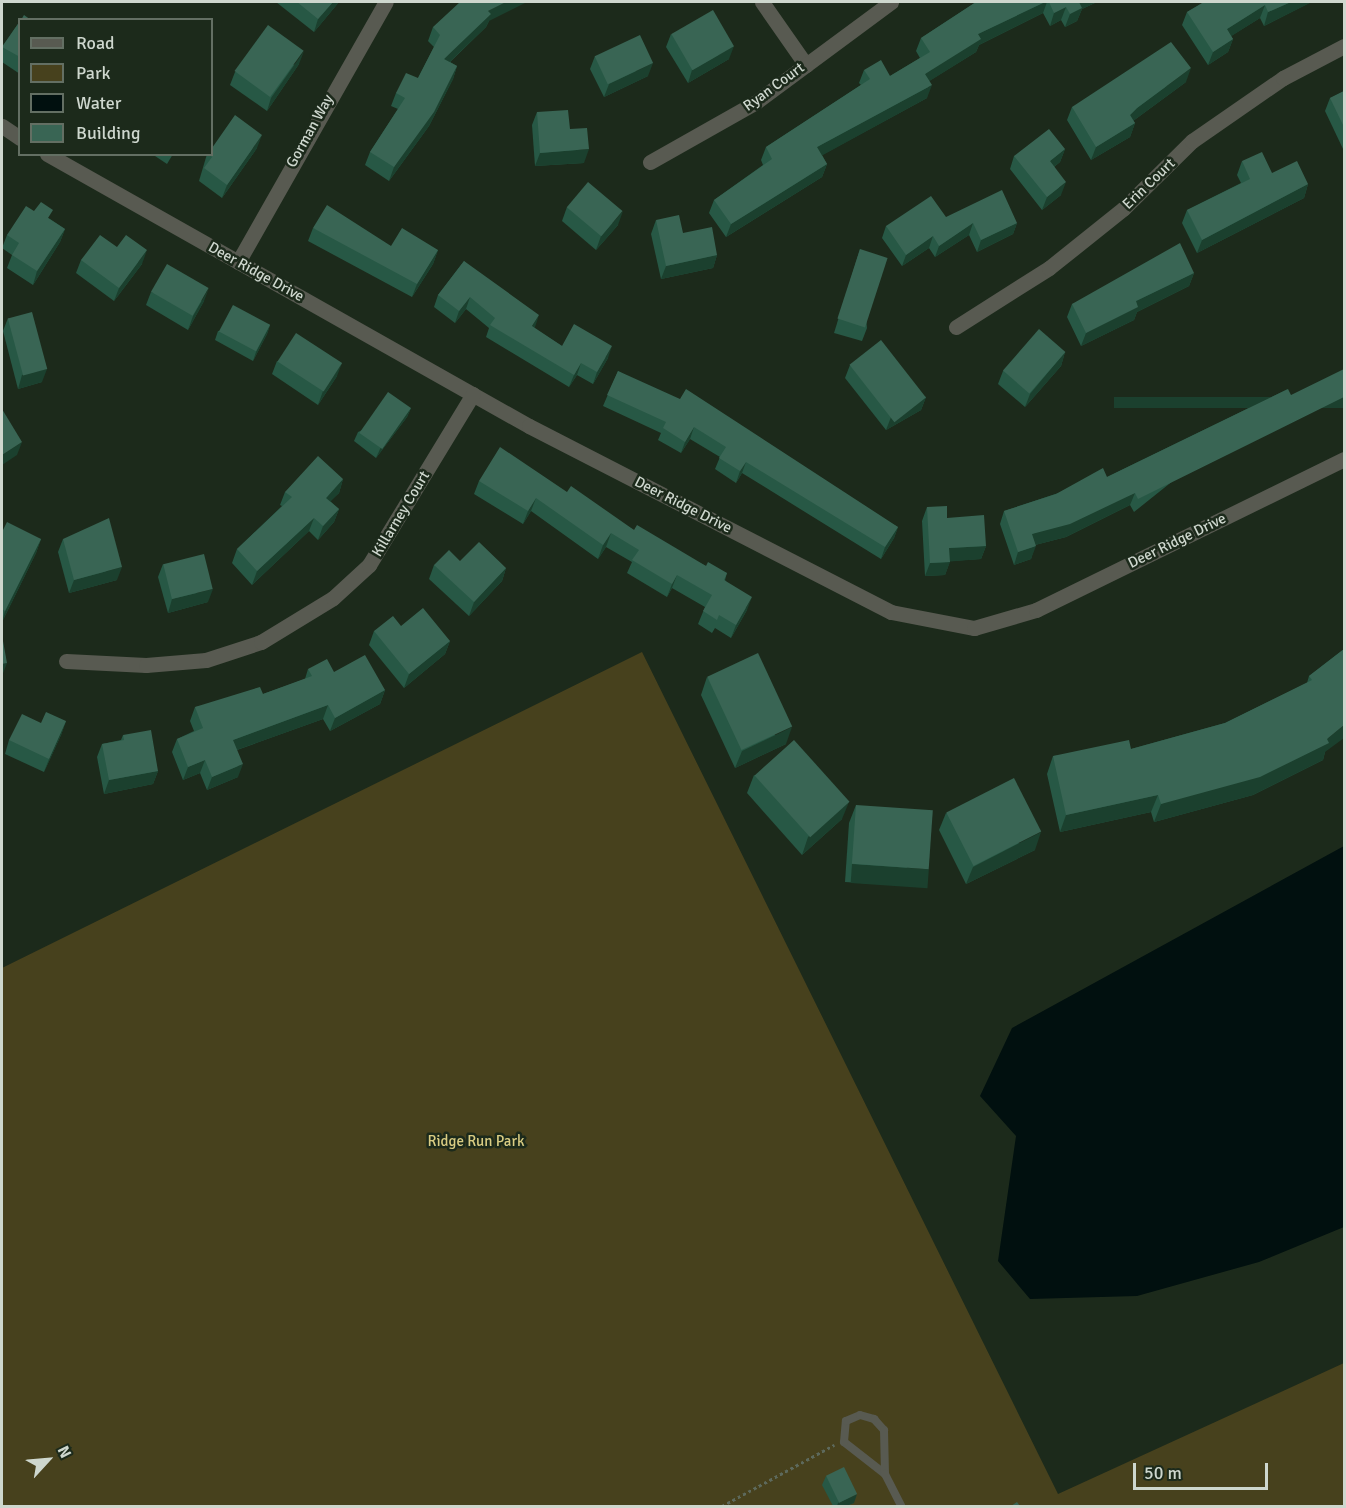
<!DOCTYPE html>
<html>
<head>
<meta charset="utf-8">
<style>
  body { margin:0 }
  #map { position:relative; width:1346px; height:1508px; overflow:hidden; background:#1c2a1b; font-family:Signika,sans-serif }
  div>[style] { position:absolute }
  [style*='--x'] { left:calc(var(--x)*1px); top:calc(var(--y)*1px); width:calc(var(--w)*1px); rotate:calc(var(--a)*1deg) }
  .green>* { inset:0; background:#47411d }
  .water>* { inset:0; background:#01100f }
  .path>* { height:3px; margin-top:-1.5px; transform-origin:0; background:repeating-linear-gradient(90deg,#5d695c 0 3px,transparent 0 6px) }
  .service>* { height:8px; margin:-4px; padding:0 4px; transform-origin:4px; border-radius:4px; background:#585a51 }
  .minor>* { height:15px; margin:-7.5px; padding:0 7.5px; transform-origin:7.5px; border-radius:7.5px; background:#585a51 }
  .wall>* { inset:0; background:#275845 }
  .shaded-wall>* { inset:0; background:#1b402e; transform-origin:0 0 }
  .building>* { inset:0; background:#396554; transform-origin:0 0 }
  span { translate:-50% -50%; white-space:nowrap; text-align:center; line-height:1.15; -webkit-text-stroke:5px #1c2a1b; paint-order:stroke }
  .street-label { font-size:15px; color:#ced7ce }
  .park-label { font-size:15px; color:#dacd83 }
  .frame { position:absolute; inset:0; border:3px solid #ced7ce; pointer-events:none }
  .legend { position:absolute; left:18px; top:18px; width:195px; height:138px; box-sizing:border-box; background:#1c2a1b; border:2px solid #636f63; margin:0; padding:8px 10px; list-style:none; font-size:18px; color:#ced7ce }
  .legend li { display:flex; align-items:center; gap:12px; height:30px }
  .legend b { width:30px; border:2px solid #636f63 }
  .north { position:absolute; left:18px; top:1430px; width:60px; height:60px; -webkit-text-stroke:4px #1c2a1b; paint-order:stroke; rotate:64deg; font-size:16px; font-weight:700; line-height:24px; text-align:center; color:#ced7ce }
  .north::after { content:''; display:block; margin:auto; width:21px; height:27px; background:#ced7ce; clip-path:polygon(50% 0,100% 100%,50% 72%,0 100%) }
  .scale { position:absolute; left:1133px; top:1463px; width:135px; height:27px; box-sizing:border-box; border:3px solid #ced7ce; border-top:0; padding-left:8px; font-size:18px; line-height:21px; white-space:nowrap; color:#ced7ce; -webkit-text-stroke:4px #1c2a1b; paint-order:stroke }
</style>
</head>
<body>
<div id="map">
  <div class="green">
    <i style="clip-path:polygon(642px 652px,1058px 1494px,1344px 1363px,1344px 1506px,2px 1506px,2px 968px)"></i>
  </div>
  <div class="water">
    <i style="clip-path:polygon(1344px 846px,1344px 1227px,1259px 1262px,1137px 1296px,1030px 1299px,998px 1261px,1016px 1136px,980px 1096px,1012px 1028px)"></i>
  </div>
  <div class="path">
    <i style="--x:722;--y:1506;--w:128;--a:-28.6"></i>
  </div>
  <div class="service">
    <i style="--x:885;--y:1474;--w:52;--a:-142"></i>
    <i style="--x:844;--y:1442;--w:21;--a:-85"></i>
    <i style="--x:846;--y:1421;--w:15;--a:-23"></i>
    <i style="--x:860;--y:1415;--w:15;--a:16"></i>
    <i style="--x:874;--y:1419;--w:15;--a:48"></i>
    <i style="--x:884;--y:1430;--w:44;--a:88.7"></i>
    <i style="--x:885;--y:1474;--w:36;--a:63"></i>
  </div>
  <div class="minor">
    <i style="--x:762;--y:2;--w:77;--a:55.1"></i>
    <i style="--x:2;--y:126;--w:22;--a:34"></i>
    <i style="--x:47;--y:154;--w:553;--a:29.44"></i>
    <i style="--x:529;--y:426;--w:407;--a:27.2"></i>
    <i style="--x:891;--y:612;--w:85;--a:10.9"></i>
    <i style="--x:974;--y:628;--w:65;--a:-16.2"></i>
    <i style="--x:1036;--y:610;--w:343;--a:-26.1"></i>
    <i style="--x:650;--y:162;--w:122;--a:-29.5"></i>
    <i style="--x:756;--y:102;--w:168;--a:-36.5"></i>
    <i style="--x:238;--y:262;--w:299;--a:-60.4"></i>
    <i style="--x:956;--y:327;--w:110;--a:-32.4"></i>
    <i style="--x:1049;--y:268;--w:95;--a:-38.6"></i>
    <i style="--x:1123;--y:209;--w:97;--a:-44.6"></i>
    <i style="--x:1192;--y:141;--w:111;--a:-34.7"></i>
    <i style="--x:1283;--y:78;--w:69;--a:-27.7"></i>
    <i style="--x:66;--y:661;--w:80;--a:2.9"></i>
    <i style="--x:146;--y:665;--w:60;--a:-4.8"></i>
    <i style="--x:206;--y:660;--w:58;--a:-18.1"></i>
    <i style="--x:261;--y:642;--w:84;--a:-31.4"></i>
    <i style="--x:333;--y:598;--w:49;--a:-42.5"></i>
    <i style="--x:369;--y:565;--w:200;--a:-58.7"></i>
  </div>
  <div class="wall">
    <i style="clip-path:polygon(276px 2px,339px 2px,314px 32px)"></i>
    <i style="clip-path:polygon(976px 2px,1097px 2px,1082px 9px,1077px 21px,1065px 27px,1061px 20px,1050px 26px,1043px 13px,979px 45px,976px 52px,929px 81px,927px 98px,822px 155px,827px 164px,822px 177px,726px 237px,709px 213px,714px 200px,763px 165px,761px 160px,766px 147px,861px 85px,859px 83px,864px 70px,890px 76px,920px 58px,916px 51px,921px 38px)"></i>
    <i style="clip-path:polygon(1204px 2px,1311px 2px,1264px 26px,1260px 18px,1231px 36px,1233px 39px,1228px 52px,1208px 65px,1182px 25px,1187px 12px)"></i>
    <i style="clip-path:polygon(20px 21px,20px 74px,2px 62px,2px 47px)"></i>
    <i style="clip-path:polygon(489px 21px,486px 27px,450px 62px,457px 66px,453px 79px,429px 126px,389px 181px,365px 165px,370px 152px,398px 109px,391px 106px,396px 93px,418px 78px,434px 47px,428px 41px,433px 27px)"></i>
    <i style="clip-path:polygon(671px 34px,729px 59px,688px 83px,666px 47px)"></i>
    <i style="clip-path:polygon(595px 56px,648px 76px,604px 97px,590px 69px)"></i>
    <i style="clip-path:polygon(299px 64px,267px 111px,230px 85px,235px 72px)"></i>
    <i style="clip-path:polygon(1186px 82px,1133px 121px,1135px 123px,1130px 137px,1091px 160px,1067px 120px,1072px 107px)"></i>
    <i style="clip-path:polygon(1344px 91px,1344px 151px,1325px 111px,1330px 98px)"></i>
    <i style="clip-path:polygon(537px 112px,570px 129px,584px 163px,535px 166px,532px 125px)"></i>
    <i style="clip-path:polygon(257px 148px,222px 198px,199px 181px,207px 154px)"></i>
    <i style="clip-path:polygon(1065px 149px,1060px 162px,1054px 167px,1061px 195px,1042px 210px,1010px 169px,1014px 156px)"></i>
    <i style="clip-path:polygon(152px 154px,173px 154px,167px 164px)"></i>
    <i style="clip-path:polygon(1242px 161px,1272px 173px,1308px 184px,1304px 198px,1197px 253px,1182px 223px,1187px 210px,1241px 183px,1237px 175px)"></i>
    <i style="clip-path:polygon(567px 207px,618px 225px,596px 250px,562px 221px)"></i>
    <i style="clip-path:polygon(34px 211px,50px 219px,65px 229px,60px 242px,33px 285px,7px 268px,12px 255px,2px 248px,7px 235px)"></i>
    <i style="clip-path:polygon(946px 217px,1017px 223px,1013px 234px,977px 252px,969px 235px,935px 257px,929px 248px,902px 266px,882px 238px,886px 226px)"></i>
    <i style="clip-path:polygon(656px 220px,683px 233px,717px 255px,713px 268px,661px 279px,651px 234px)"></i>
    <i style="clip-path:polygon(313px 228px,391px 246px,438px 250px,433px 264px,412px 297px,308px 241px)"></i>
    <i style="clip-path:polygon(117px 247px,142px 264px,114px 301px,76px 273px,81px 260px)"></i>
    <i style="clip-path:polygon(860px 249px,867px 328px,862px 341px,834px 333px)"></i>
    <i style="clip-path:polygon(464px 261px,534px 328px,562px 346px,608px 358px,593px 384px,577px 375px,569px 387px,486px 337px,489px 328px,466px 309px,455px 323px,434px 307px,438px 295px)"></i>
    <i style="clip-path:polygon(1194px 273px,1189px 286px,1137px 312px,1134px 320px,1081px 346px,1067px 317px,1072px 304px)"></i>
    <i style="clip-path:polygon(151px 292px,204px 301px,188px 330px,146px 305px)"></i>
    <i style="clip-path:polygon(8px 318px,42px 382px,18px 389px,3px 331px)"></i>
    <i style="clip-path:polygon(270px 325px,267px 334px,253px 361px,215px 340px,218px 331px)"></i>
    <i style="clip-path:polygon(1065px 352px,1061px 366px,1025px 407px,998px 384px,1003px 371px)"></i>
    <i style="clip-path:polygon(277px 361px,337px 376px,318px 405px,272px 374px)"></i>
    <i style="clip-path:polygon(850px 365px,926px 397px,921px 410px,886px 430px,845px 378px)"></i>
    <i style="clip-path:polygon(618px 371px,898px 527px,894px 538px,881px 559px,742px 473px,736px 483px,715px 469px,720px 457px,690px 439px,681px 453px,658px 440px,661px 433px,603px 406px)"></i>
    <i style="clip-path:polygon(1288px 389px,1134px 512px,1130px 505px,1066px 537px,1035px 545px,1031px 559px,1014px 565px,1000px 524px,1004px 511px,1107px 477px)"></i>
    <i style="clip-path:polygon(411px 408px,407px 417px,376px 458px,354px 441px,358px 432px)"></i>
    <i style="clip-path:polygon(343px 479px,339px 493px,330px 501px,339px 509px,334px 522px,318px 540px,309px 531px,252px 585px,232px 563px,237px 549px,282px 506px,280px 505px,285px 492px)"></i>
    <i style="clip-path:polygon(479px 481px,567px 492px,634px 530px,706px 566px,727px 573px,725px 580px,747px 610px,731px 638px,715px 628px,712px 633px,698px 624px,705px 607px,672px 588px,667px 597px,627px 573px,632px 562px,606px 547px,598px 559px,531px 511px,523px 524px,474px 494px)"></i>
    <i style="clip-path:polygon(927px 507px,986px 546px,981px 559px,950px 561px,945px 575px,925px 576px,922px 521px)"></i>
    <i style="clip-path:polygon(2px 532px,41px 539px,36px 553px,2px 622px)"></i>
    <i style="clip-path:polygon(63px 539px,117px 580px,69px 593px,58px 552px)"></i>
    <i style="clip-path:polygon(460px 561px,506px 568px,502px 581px,469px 616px,429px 579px,434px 565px)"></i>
    <i style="clip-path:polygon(163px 564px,208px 602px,168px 613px,158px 577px)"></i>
    <i style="clip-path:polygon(401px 626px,450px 641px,445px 654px,404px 688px,369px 645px,374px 631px)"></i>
    <i style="clip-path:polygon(1344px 649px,1325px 752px,1323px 760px,1253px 795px,1154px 822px,1151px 812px,1060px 832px,1047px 774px,1053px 756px,1131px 749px,1225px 723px,1307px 683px,1309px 676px)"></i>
    <i style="clip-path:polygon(308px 669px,334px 672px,385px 690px,380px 704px,330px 731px,323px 719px,237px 750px,238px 777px,207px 790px,200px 773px,183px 780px,172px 752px,177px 739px,194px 731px,190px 721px,195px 707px,263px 694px,305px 679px)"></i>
    <i style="clip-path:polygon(707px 677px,786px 744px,735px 768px,701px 695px)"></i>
    <i style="clip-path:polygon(66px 721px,61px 735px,44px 772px,5px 754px,9px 740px,41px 723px)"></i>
    <i style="clip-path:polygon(123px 735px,158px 771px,153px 784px,104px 794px,97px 757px,102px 744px,121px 740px)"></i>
    <i style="clip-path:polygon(754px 775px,842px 819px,802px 855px,747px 793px)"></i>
    <i style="clip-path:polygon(856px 805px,923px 887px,845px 882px,849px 823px)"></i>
    <i style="clip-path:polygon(946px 813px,1035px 850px,966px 884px,939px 830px)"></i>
    <i style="clip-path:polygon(826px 1476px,854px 1503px,846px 1506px,833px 1506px,822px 1485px)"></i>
  </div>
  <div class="shaded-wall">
    <i style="clip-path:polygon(333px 2px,339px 2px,314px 32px,318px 19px)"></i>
    <i style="clip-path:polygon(506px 2px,527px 2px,489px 21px,486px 27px,439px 72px,444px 59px,488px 11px)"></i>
    <i style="clip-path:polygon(1045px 2px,1047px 2px,1043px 13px,979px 45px,976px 52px,920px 87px,925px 74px,978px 34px)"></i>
    <i style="clip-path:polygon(1078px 2px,1097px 2px,1082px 9px,1077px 21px,1065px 27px,1070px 14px)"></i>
    <i style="clip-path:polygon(1291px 2px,1312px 2px,1264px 26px,1268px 12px)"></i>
    <i style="clip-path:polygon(1265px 5px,1260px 18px,1222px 42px,1227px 29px)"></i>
    <i style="clip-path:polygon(1066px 7px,1061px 20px,1050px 26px,1054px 13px)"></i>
    <i style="clip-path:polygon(1233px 39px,1228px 52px,1208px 65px,1213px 52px)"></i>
    <i style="clip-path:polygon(734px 46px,729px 59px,688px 83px,692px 70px)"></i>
    <i style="clip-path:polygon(304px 51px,299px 64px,267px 111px,271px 98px)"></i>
    <i style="clip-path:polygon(653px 63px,648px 76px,604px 97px,609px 84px)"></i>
    <i style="clip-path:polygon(457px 66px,453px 79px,429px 126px,389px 181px,394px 167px)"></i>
    <i style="clip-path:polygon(1191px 68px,1186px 82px,1133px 121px,1130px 115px,1137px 108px)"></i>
    <i style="clip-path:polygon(932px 85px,927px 98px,812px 161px,817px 147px)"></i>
    <i style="clip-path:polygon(1135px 123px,1130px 137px,1091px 160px,1096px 147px)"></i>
    <i style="clip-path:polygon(262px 135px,257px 148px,222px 198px,227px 185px)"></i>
    <i style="clip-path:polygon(589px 149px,584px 163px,535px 166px,540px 153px)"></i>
    <i style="clip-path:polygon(1065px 149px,1060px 162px,1045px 174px,1050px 161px)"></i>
    <i style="clip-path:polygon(827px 164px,822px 177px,726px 237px,731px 224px)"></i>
    <i style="clip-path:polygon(1066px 182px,1061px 195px,1042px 210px,1047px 197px)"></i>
    <i style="clip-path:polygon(1308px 184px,1304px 198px,1197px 253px,1202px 240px)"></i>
    <i style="clip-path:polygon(623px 211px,618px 225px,596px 250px,601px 236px)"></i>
    <i style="clip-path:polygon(973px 223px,969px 235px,935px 257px,939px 246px)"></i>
    <i style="clip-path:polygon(1017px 223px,1013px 234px,977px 252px,981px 240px)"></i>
    <i style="clip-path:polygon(65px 229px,60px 242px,33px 285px,37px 271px)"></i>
    <i style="clip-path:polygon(933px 236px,929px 248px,902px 266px,906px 255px)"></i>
    <i style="clip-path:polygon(147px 250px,142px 264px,114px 301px,119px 288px)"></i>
    <i style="clip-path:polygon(438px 250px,433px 264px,412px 297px,417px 284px)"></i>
    <i style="clip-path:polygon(717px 255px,713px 268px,661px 279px,666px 266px)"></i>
    <i style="clip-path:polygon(1194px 273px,1189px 286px,1137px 312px,1134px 320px,1081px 346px,1086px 333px,1136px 301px)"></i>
    <i style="clip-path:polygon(209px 288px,204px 301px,188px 330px,193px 316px)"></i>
    <i style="clip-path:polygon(470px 297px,466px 309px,455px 323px,459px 311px)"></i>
    <i style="clip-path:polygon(539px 315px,535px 327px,528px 338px,532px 326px)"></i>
    <i style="clip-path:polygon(270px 325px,267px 334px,253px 361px,256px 352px)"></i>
    <i style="clip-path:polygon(612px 346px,608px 358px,593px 384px,597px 372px)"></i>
    <i style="clip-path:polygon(1065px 352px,1061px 366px,1025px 407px,1030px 394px)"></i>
    <i style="clip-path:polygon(342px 363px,337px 376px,318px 405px,323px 391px)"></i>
    <i style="clip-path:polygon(581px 363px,577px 375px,569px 387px,574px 375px)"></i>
    <i style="clip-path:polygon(47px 369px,42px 382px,18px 389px,22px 375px)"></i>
    <i style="clip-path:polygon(926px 397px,921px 410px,886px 430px,891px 417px)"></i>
    <i style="left:1344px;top:397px;width:11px;height:230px;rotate:90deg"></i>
    <i style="clip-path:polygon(411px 408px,407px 417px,376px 458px,380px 449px)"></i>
    <i style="clip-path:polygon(694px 427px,690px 439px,681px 453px,685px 442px)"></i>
    <i style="clip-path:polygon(22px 442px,17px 455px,2px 465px,2px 455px)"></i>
    <i style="clip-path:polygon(746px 462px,742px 473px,736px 483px,740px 471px)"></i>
    <i style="clip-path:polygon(343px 479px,339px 493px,321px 511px,326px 498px)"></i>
    <i style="clip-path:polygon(1135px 493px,1130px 505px,1066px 537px,1027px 547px,1032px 534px)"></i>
    <i style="clip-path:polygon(536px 498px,531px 511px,523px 524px,528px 511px)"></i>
    <i style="clip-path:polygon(339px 509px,334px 522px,318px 540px,323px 526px)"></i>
    <i style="clip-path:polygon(314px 518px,309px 531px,252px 585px,257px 571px)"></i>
    <i style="clip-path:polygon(898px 527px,894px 538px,881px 559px,885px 547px)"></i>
    <i style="clip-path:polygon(611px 533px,606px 547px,598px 559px,603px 545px)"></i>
    <i style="clip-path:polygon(41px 539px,36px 553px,2px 622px,5px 611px)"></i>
    <i style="clip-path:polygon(986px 546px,981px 559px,944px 562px,949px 548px)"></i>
    <i style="clip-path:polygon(1036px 546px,1031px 559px,1014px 565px,1018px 552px)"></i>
    <i style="clip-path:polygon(950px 562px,945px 575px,925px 576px,930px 563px)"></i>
    <i style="clip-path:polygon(122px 567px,117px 580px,69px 593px,74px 580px)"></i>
    <i style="clip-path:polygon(506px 568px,502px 581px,469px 616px,474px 602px)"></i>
    <i style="clip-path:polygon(677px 575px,672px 588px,667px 597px,672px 584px)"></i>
    <i style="clip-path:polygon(213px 589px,208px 602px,168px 613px,172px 599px)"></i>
    <i style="clip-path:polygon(752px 597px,747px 610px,731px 638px,736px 625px)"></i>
    <i style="clip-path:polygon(450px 641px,445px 654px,404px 688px,409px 674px)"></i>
    <i style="clip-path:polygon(7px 663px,2px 676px,2px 664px)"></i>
    <i style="clip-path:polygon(385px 690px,380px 704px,330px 731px,335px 718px)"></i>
    <i style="clip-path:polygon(328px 705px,323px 719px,228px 753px,233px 740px)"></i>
    <i style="clip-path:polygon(66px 721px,61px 735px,44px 772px,49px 759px)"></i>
    <i style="clip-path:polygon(1344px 725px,1344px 738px,1325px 752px,1323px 760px,1253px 795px,1154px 822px,1161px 804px,1327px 739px)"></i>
    <i style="clip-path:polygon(792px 727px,786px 744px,735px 768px,742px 751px)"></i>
    <i style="clip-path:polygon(205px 760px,200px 773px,183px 780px,188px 767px)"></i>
    <i style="clip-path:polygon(243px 764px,238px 777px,207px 790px,212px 777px)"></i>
    <i style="clip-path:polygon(158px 771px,153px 784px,104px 794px,109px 780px)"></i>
    <i style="clip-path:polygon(1158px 795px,1151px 812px,1060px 832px,1066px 815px)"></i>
    <i style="clip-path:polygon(849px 802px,842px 819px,802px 855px,808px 837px)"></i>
    <i style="clip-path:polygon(1041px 832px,1035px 850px,966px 884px,973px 867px)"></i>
    <i style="left:852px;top:864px;width:77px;height:19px;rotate:4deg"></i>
    <i style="clip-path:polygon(857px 1494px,854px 1503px,846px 1506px,837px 1506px,838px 1503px)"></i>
  </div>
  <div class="building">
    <i style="clip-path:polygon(297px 2px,333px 2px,318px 19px)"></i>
    <i style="clip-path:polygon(460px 2px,506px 2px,488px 11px,491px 14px,444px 59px,457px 66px,434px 112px,394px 167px,370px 152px,405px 98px,396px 93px,406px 73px,418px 78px,440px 35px,433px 27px)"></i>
    <i style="clip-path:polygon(976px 2px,1045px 2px,978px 34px,981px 39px,925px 74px,932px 85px,817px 147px,827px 164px,731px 224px,714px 200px,772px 159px,766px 147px,870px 79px,864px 70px,881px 60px,890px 76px,930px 52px,921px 38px)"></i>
    <i style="clip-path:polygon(1049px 2px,1079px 2px,1082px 8px,1070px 14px,1066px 7px,1054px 13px)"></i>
    <i style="clip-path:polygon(1204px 2px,1291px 2px,1268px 12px,1265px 5px,1227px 29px,1233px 39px,1213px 52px,1187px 12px)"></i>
    <i style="left:713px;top:10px;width:42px;height:48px;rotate:60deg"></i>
    <i style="clip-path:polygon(24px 15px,31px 20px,21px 20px)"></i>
    <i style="clip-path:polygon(20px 21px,20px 57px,2px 47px)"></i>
    <i style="left:268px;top:25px;width:44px;height:57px;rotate:36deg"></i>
    <i style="left:640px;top:35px;width:31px;height:50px;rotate:65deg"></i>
    <i style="clip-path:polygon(1171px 42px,1191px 68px,1137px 108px,1130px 115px,1135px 123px,1096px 147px,1072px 107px)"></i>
    <i style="clip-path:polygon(1344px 91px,1344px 127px,1330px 98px)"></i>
    <i style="clip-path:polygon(568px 110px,570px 129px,587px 128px,589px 149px,540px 153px,537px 112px)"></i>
    <i style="clip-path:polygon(235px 115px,262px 135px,227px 185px,204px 168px,212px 157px,209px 154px,212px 154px,212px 148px)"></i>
    <i style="clip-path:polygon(1049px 129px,1065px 149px,1050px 161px,1066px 182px,1047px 197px,1014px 156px)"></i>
    <i style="clip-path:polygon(1262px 152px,1272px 173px,1297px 161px,1308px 184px,1202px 240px,1187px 210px,1250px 179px,1242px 161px)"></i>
    <i style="left:588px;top:182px;width:45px;height:33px;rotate:40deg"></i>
    <i style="clip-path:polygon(1002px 190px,1017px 223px,981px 240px,973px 223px,939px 246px,933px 236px,906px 255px,886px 226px,931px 196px,946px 217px)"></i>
    <i style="clip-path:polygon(41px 202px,53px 210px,48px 218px,65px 229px,37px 271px,12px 255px,19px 243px,7px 235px,26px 206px,34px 211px)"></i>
    <i style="clip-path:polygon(327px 205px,391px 246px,402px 228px,438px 250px,417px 284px,313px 228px)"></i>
    <i style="clip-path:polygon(679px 215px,683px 233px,712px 227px,717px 255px,666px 266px,656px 220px)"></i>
    <i style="clip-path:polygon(100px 235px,117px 247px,126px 235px,147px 250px,119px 288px,81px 260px)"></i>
    <i style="clip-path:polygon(1180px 243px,1194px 273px,1136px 301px,1138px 307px,1086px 333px,1072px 304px)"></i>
    <i style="left:860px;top:249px;width:29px;height:73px;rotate:18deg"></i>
    <i style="clip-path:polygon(464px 261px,539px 315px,532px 326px,562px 346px,574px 324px,612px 346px,597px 372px,581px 363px,574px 375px,490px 325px,495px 318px,470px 297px,459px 311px,438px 295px)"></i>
    <i style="left:167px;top:264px;width:48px;height:32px;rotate:30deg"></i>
    <i style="left:233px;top:305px;width:42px;height:30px;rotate:28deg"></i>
    <i style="left:32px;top:312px;width:59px;height:25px;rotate:75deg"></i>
    <i style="left:1039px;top:329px;width:35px;height:55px;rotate:41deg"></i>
    <i style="left:296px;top:333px;width:55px;height:34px;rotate:33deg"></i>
    <i style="left:881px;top:340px;width:73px;height:40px;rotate:52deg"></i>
    <i style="clip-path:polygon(1344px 369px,1344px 397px,1138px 499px,1135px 493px,1070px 524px,1032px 534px,1036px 546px,1018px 552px,1004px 511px,1056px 494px,1103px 468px,1107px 477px,1288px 389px,1291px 395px)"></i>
    <i style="clip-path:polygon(618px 371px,680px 399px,686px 389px,898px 527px,885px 547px,746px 462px,740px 471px,719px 458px,726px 447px,694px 427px,685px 442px,663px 428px,666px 422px,607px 395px)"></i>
    <i style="left:388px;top:392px;width:28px;height:50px;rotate:35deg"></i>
    <i style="clip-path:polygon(2px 409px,22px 442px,2px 455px)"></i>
    <i style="clip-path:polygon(500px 447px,567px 492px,571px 486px,634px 530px,637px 525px,706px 566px,708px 562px,727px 573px,724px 580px,752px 597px,736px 625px,719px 615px,717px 620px,703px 611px,712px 595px,677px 575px,672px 584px,632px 560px,639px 550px,611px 533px,603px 545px,536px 498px,528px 511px,479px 481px)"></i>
    <i style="clip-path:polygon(318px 456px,343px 479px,326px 498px,339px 509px,323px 526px,314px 518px,257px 571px,237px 549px,292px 497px,285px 492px)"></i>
    <i style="clip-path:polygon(947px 506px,947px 518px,984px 515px,986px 546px,949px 548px,950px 562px,930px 563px,927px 507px)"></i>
    <i style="clip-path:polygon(109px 518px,122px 567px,74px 580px,63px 539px)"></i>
    <i style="clip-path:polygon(7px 522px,41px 539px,5px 611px,2px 609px,2px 532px)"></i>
    <i style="clip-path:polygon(479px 542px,506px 568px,474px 602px,434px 565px,449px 550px,460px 561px)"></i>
    <i style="left:204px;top:554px;width:36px;height:42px;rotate:76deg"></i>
    <i style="clip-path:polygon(423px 608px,450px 641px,409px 674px,374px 631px,393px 616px,401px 626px)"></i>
    <i style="clip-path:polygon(2px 641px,3px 641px,7px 663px,2px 664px)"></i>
    <i style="clip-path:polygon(1344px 649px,1344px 725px,1327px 739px,1329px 743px,1260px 777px,1161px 804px,1158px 795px,1066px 815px,1053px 756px,1129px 740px,1131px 749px,1225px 723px,1312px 680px,1309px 676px)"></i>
    <i style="left:758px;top:653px;width:81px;height:56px;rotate:65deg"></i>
    <i style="clip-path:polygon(365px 655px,385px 690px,335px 718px,328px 705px,233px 740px,243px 764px,212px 777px,205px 760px,188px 767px,177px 739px,203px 728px,195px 707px,260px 687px,263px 694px,312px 676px,308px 669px,327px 659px,334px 672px)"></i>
    <i style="clip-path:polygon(46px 712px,66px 721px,49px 759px,9px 740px,22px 714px,41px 723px)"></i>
    <i style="clip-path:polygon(151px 730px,158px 771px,109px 780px,102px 744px,124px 740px,123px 735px)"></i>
    <i style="left:794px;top:740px;width:83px;height:53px;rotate:48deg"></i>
    <i style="left:1014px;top:778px;width:60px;height:76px;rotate:63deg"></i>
    <i style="left:856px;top:805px;width:77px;height:59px;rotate:4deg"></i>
    <i style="left:844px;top:1467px;width:30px;height:20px;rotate:64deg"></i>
    <i style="clip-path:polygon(1017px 1502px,1020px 1506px,1011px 1506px)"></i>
  </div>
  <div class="street-label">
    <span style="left:774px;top:87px;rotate:-36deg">Ryan Court</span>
    <span style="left:310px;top:131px;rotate:-61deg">Gorman Way</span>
    <span style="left:1149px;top:184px;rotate:-44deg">Erin Court</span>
    <span style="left:256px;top:272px;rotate:29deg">Deer Ridge Drive</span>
    <span style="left:683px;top:505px;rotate:27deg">Deer Ridge Drive</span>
    <span style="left:401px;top:514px;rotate:-59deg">Killarney Court</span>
    <span style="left:1177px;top:541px;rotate:-26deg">Deer Ridge Drive</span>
  </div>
  <div class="park-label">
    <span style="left:476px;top:1142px">Ridge Run Park</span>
  </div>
  <div class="frame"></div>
  <ul class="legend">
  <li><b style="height:8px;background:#585a51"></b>Road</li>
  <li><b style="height:16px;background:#47411d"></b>Park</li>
  <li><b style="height:16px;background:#01100f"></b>Water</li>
  <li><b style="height:16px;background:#396554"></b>Building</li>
  </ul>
  <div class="north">N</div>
  <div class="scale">50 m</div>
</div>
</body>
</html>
